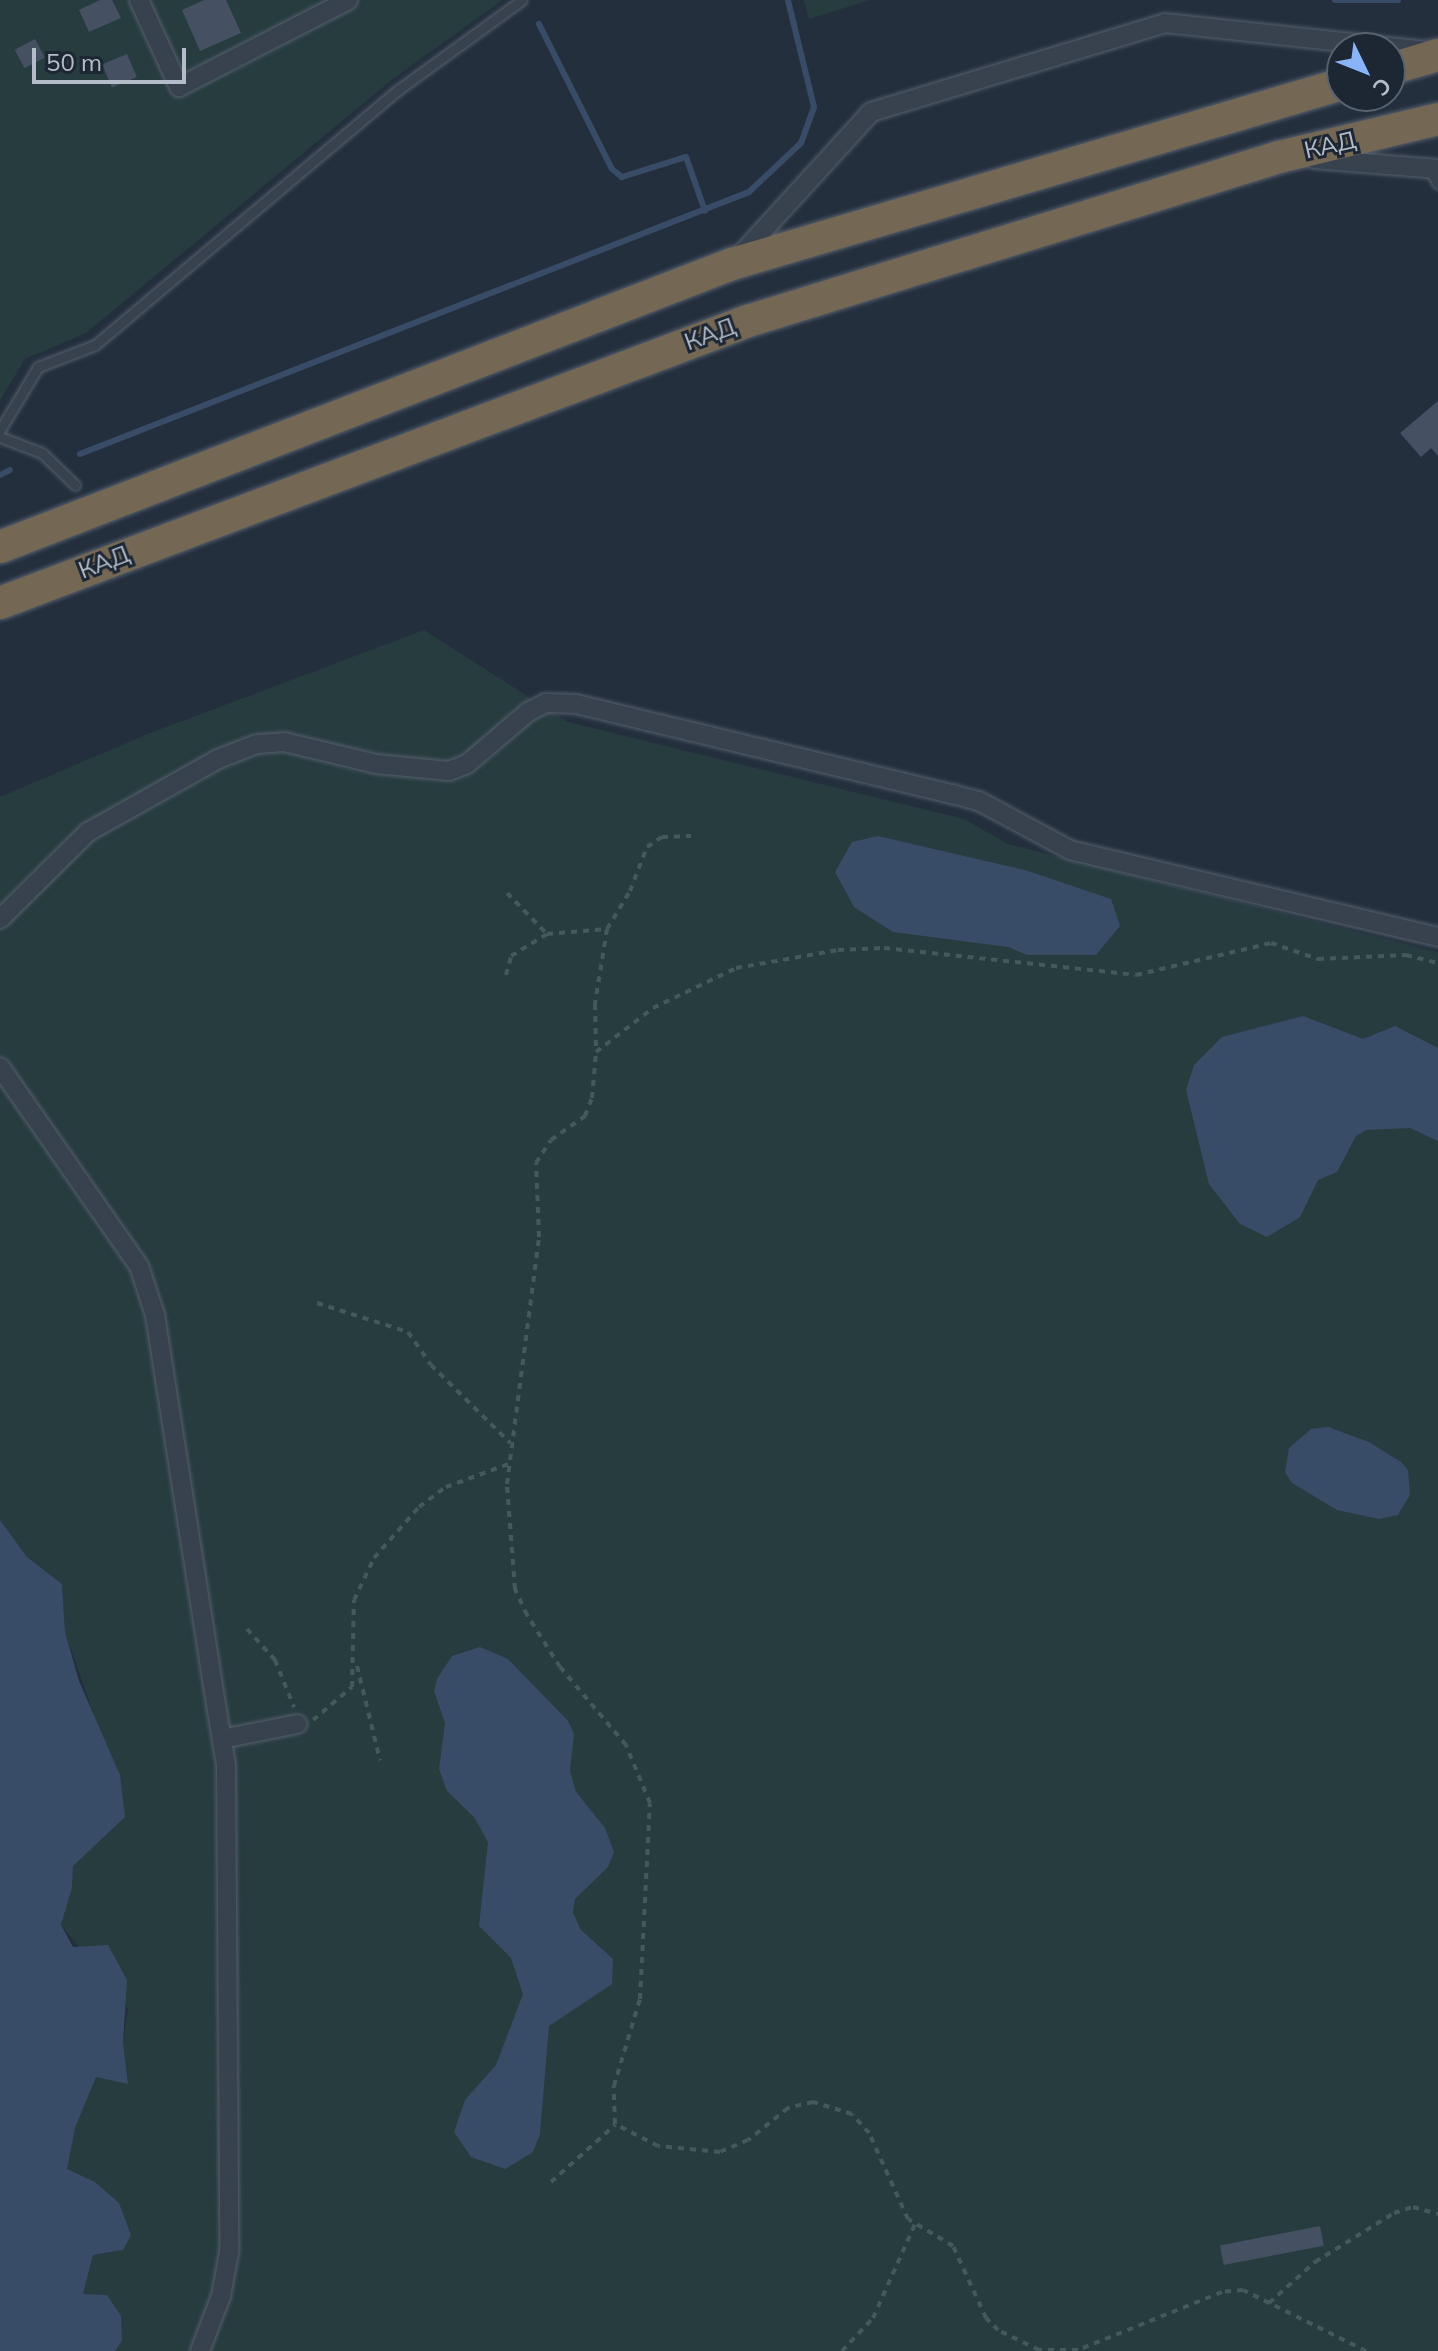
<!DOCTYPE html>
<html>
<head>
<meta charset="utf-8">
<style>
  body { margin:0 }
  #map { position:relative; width:1438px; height:2351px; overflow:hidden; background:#242f3e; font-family:Mulish,sans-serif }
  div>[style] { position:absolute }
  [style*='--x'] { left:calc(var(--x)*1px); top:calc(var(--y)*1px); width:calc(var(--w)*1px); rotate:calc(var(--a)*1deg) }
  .green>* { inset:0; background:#263c3f }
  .water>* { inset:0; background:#394c67 }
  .stream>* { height:6px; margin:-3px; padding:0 3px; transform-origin:3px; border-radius:3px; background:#394c67 }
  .building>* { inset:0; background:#455162; transform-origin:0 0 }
  .path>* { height:4px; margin-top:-2px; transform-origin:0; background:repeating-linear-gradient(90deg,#44595c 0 6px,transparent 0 12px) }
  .roads { filter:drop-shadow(0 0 2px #565f6c) drop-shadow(0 0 2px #565f6c) }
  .service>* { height:9px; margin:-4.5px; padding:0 4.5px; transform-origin:4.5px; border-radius:4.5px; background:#38414e }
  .minor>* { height:18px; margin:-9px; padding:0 9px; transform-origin:9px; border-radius:9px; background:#38414e }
  .motorway>* { height:32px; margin:-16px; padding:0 16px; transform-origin:16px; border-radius:16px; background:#746855 }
  span { translate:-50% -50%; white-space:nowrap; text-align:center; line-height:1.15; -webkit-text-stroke:6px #1d2633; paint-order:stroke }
  .street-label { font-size:24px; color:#b4bcc9 }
  .north { position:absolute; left:1326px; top:32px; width:80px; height:80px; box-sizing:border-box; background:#1d2633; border:2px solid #59626f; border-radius:50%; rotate:133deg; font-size:22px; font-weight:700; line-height:32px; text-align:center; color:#b4bcc9 }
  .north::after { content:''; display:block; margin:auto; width:28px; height:36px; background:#8ab4f8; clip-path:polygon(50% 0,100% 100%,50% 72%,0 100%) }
  .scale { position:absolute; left:32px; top:48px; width:154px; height:36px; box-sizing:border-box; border:4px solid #b4bcc9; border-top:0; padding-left:10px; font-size:24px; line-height:28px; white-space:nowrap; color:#b4bcc9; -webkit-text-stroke:6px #1d2633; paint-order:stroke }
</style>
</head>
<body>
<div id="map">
  <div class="green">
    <i style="clip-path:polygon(0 0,503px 0,393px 79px,86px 333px,25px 359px,0 400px)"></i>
    <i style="clip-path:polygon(804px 0,870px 0,809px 19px)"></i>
    <i style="clip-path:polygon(424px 630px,568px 722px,964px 819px,1008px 844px,1438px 952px,1438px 2351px,115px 2351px,122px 2341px,83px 2294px,93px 2255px,123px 2250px,95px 2182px,66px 2170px,75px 2128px,96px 2076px,128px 2084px,123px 2042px,128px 2009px,61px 1925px,72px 1888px,73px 1866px,96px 1842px,97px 1724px,65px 1632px,62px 1584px,27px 1557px,0 1520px,0 797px,150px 733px)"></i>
  </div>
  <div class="water">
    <i style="clip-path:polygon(878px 836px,1025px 870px,1111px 899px,1120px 926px,1096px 955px,1027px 955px,1008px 947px,893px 932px,854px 907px,835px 872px,852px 842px)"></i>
    <i style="clip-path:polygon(1303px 1016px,1363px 1039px,1395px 1026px,1438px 1048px,1438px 1141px,1410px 1128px,1366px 1130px,1356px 1136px,1337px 1172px,1318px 1180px,1300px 1217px,1267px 1237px,1240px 1224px,1209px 1184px,1186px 1090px,1194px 1065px,1222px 1037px)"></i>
    <i style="clip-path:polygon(1328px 1427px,1369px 1442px,1401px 1462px,1408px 1470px,1410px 1495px,1398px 1515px,1379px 1519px,1337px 1510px,1292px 1483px,1285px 1472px,1289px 1448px,1311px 1429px)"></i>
    <i style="clip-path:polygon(0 1520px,27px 1557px,62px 1584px,65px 1632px,79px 1681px,120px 1775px,125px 1817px,73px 1866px,72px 1888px,61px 1925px,73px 1947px,108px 1945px,127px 1980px,123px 2042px,128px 2084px,96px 2077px,75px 2128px,67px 2169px,95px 2182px,119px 2203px,131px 2235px,123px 2250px,93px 2255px,83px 2294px,107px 2295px,121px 2316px,122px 2341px,115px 2351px,0 2351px)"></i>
    <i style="clip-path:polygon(480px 1647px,508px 1659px,568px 1721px,574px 1734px,570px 1771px,576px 1792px,605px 1828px,614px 1852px,608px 1867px,575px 1899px,573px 1913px,581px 1930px,613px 1959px,612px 1984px,549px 2026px,540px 2134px,533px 2152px,505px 2169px,471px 2157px,454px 2132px,465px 2100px,496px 2065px,523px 1994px,511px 1958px,479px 1926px,488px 1842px,474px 1817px,447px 1791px,439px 1769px,445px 1723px,434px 1691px,437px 1679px,452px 1656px)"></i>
  </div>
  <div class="stream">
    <i style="--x:1335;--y:0;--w:63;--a:0"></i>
    <i style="--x:539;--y:24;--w:162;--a:63.3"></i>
    <i style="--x:612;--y:169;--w:13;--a:39"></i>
    <i style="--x:622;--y:177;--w:67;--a:-17.4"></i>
    <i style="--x:686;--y:157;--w:57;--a:70.6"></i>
    <i style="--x:80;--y:454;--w:718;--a:-21.39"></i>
    <i style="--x:749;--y:192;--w:71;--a:-43.3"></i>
    <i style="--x:801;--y:143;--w:38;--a:-70"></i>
    <i style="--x:814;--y:107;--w:110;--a:-103.7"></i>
    <i style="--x:0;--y:475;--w:11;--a:-27"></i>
  </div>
  <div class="building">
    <i style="clip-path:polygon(100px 0,112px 0,121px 18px,89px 32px,79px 10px)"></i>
    <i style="clip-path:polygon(204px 0,226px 0,241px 33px,200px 51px,182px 10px)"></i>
    <i style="left:35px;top:39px;width:21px;height:23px;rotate:62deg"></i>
    <i style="left:127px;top:54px;width:25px;height:27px;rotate:67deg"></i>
    <i style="clip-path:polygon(1438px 401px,1438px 456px,1431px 448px,1421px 457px,1400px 433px)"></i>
    <i style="left:1320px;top:2226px;width:20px;height:102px;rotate:79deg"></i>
  </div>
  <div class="path">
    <i style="--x:507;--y:893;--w:57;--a:45.7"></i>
    <i style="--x:547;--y:934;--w:60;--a:-4.8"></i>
    <i style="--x:607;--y:929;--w:76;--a:99.1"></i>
    <i style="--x:595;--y:1004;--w:47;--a:88.8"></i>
    <i style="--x:607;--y:929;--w:44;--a:-58.8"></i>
    <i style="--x:630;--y:891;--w:47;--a:-68.9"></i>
    <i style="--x:647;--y:847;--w:18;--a:-34"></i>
    <i style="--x:662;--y:837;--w:29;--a:-2"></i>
    <i style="--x:506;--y:975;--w:20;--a:-75"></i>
    <i style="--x:511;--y:956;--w:42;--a:-31.4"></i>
    <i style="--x:317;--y:1303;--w:96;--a:17.7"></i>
    <i style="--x:408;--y:1332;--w:40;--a:55.1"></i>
    <i style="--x:431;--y:1365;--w:111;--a:44.6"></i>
    <i style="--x:247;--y:1629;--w:42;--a:47.9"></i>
    <i style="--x:275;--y:1660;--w:51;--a:68"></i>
    <i style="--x:357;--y:1666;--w:97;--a:76.3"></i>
    <i style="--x:313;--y:1720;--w:51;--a:-40.2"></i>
    <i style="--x:352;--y:1687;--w:87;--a:-88.7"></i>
    <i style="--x:354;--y:1600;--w:47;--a:-64.5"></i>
    <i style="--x:374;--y:1558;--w:68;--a:-48.6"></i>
    <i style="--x:419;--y:1507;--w:34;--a:-37"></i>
    <i style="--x:446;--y:1487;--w:67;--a:-20.1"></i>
    <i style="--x:551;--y:2182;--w:86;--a:-41.7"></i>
    <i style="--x:1269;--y:2303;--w:62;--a:-41.7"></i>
    <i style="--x:1315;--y:2262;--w:93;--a:-31.8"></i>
    <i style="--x:1394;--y:2213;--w:20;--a:-18"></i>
    <i style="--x:1413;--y:2207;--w:26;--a:16"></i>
    <i style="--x:842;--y:2351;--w:45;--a:-46.8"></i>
    <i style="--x:873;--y:2318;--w:103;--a:-65.9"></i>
    <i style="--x:1366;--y:2351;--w:137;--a:-153.6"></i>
    <i style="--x:1243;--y:2290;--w:21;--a:175"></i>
    <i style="--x:1222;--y:2292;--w:155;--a:158.1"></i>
    <i style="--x:1078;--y:2350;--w:39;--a:180"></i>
    <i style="--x:1039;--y:2350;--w:46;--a:-154"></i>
    <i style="--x:998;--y:2330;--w:17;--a:-135"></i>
    <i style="--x:986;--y:2318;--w:79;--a:-114.6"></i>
    <i style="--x:953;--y:2246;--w:52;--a:-149"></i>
    <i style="--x:908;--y:2219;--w:94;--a:-114.4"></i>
    <i style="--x:869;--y:2133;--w:25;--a:-132"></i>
    <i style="--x:852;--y:2114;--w:41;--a:-162.9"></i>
    <i style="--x:813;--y:2102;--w:26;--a:167"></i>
    <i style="--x:788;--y:2108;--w:51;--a:141.3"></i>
    <i style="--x:748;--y:2140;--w:30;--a:157"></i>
    <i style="--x:720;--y:2152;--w:62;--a:-174.5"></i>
    <i style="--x:658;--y:2146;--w:48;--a:-152.9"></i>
    <i style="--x:615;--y:2124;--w:38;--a:-92"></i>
    <i style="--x:614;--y:2086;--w:91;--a:-73.4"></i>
    <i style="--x:640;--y:1999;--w:196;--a:-87.1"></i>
    <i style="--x:650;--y:1803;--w:63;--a:-112.5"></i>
    <i style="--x:626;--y:1745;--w:102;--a:-130.2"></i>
    <i style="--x:560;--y:1667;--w:62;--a:-122.4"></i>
    <i style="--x:527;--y:1615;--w:29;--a:-115"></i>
    <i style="--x:515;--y:1589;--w:105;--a:-94.4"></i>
    <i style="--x:507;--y:1484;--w:249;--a:-82.6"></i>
    <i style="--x:539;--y:1237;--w:74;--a:-92.3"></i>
    <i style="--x:536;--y:1163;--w:27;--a:-57"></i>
    <i style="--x:551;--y:1140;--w:42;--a:-35.2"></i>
    <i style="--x:585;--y:1116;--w:19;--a:-69"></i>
    <i style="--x:592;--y:1098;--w:46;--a:-85"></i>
    <i style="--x:596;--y:1052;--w:72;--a:-37.7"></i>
    <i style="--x:653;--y:1008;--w:92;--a:-25.7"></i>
    <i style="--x:736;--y:968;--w:104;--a:-10"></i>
    <i style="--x:838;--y:950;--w:46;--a:-2.5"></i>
    <i style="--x:884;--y:948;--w:253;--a:6.1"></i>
    <i style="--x:1136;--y:975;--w:139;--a:-13.3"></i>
    <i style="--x:1271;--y:943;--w:50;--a:18.8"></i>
    <i style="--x:1318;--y:959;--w:88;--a:-2.6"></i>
    <i style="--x:1406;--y:955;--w:33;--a:14"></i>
  </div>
  <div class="roads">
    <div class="service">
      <i style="--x:1429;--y:168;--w:18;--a:61"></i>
      <i style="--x:0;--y:430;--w:74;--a:-58.9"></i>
      <i style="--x:38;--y:367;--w:61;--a:-21.1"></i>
      <i style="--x:95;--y:345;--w:396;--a:-40.1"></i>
      <i style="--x:398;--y:90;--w:153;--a:-36"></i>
      <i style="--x:0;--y:437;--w:45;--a:20.9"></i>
      <i style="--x:42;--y:453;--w:46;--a:44.1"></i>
    </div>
    <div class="minor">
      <i style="--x:139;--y:0;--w:96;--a:65.3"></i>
      <i style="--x:179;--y:87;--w:190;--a:-27.2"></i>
      <i style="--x:1314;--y:159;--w:124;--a:4.6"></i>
      <i style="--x:737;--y:259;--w:199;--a:-47.6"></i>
      <i style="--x:871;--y:112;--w:307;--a:-16.8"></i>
      <i style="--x:1165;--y:23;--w:263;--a:6.1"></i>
      <i style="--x:0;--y:919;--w:124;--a:-44.7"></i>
      <i style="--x:88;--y:832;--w:149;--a:-29.3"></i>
      <i style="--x:218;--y:759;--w:42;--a:-21"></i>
      <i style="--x:257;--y:744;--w:27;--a:-4"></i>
      <i style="--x:284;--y:742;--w:95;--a:13.4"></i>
      <i style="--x:376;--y:764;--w:73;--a:5.5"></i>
      <i style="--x:449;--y:771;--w:19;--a:-21"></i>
      <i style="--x:467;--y:764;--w:80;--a:-40.4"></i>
      <i style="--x:528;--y:712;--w:20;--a:-27"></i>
      <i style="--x:546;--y:703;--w:30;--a:2"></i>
      <i style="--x:576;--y:704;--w:387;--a:13.5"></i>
      <i style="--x:952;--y:794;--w:28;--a:15"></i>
      <i style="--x:979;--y:801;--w:103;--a:28.3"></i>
      <i style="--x:1070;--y:850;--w:378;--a:13.3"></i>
      <i style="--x:0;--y:1067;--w:243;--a:55.1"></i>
      <i style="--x:139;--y:1266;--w:52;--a:71.9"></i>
      <i style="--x:155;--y:1315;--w:401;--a:81.1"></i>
      <i style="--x:217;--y:1711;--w:55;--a:80.5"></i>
      <i style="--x:226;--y:1765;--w:487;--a:89.6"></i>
      <i style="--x:229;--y:2252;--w:45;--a:100.3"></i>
      <i style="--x:221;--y:2296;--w:59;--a:110.9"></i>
      <i style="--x:222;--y:1739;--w:77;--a:-11.2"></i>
    </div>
    <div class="motorway">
      <i style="--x:1390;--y:69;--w:50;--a:-16.3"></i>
      <i style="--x:0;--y:547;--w:785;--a:-21.14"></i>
      <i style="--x:732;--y:264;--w:636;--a:-16.44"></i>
      <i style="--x:0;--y:603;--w:799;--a:-20.66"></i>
      <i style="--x:748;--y:321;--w:556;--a:-17.16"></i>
      <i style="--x:1279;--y:157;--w:163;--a:-13.4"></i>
    </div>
  </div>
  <div class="street-label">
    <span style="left:1330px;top:145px;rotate:-13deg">КАД</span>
    <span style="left:710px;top:334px;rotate:-20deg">КАД</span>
    <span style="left:104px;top:562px;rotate:-21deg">КАД</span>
  </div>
  <div class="north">С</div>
  <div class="scale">50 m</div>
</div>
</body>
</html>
